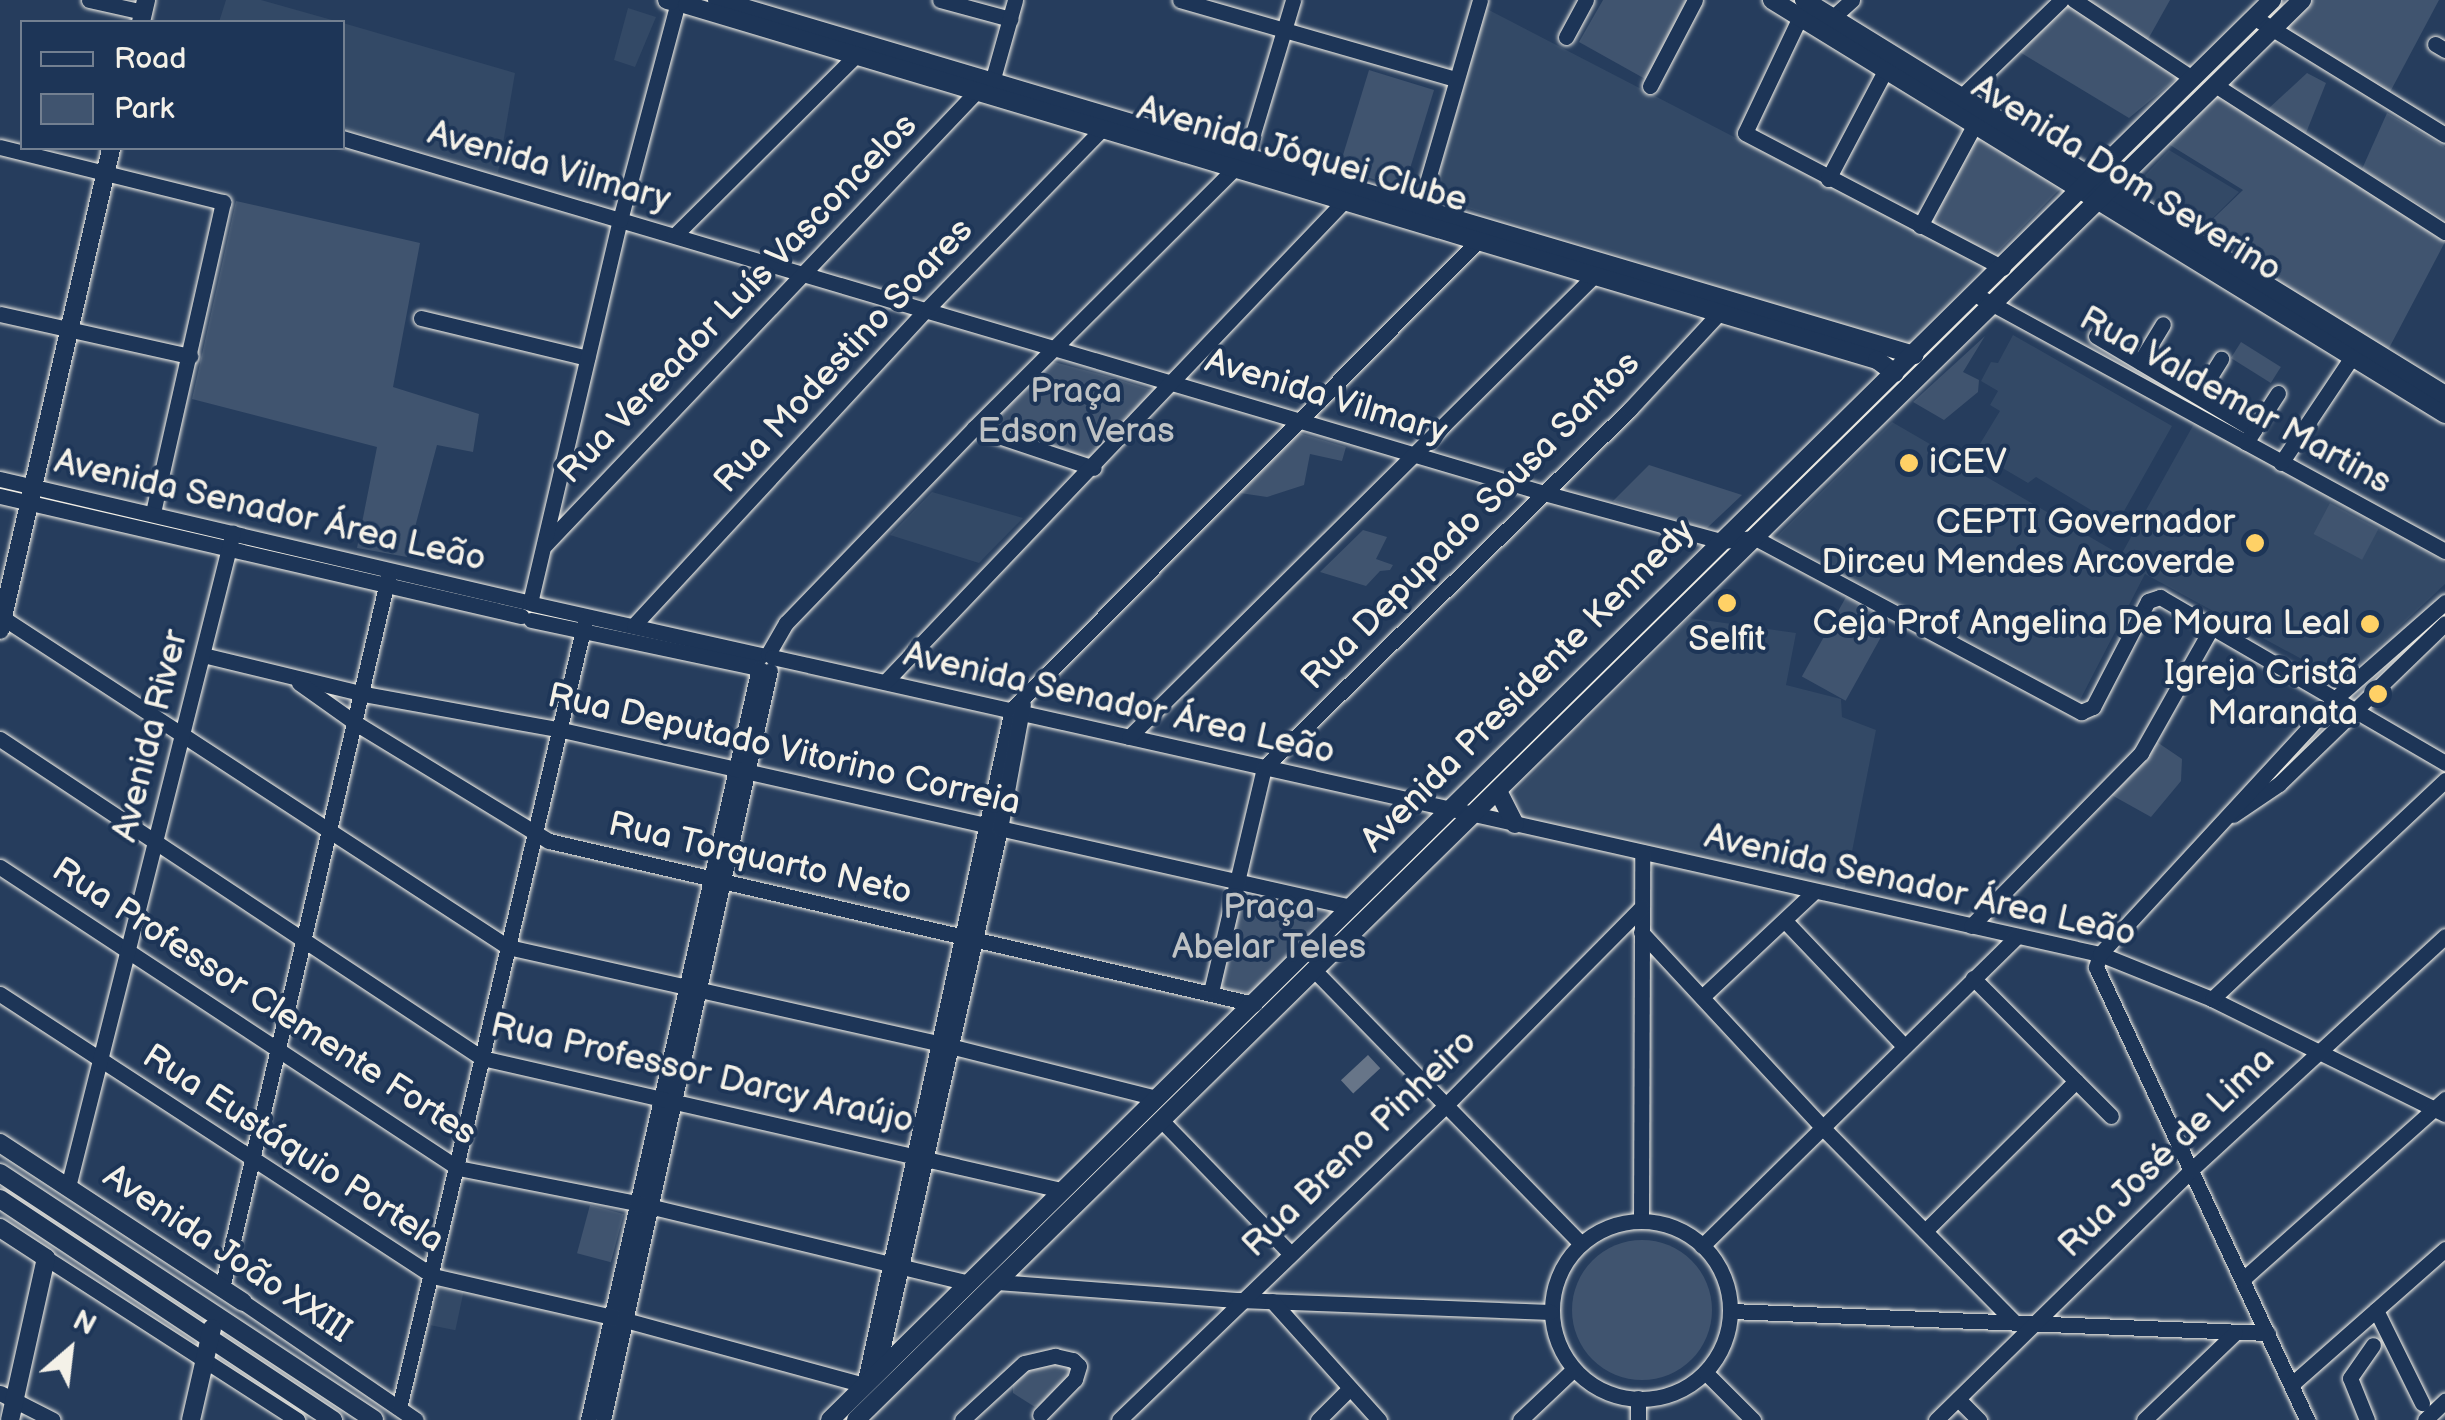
<!DOCTYPE html>
<html>
<head>
<meta charset="utf-8">
<style>
  body { margin:0 }
  #map { position:relative; width:2445px; height:1420px; overflow:hidden; background:#263d5d; font-family:"Balsamiq Sans",sans-serif }
  div>[style] { position:absolute }
  [style*='--x'] { left:calc(var(--x)*1px); top:calc(var(--y)*1px); width:calc(var(--w)*1px); rotate:calc(var(--a)*1deg) }
  .built>* { inset:0; background:#334966; transform-origin:0 0 }
  .green>* { inset:0; background:#40546f; transform-origin:0 0 }
  .round { border-radius:50% }
  .water>* { inset:0; background:#677588; transform-origin:0 0 }
  .roads { filter:drop-shadow(0 0 2px #f4f1e8) drop-shadow(0 0 2px #f4f1e8) }
  .minor>* { height:15px; margin:-7.5px; padding:0 7.5px; transform-origin:7.5px; border-radius:7.5px; background:#1d3557 }
  .minor>.ring { margin:-7.5px; padding:0; box-sizing:content-box; background:none; border:15px solid #1d3557; border-radius:50% }
  .major>* { height:18px; margin:-9px; padding:0 9px; transform-origin:9px; border-radius:9px; background:#1d3557 }
  .dots>* { width:28px; height:28px; translate:-50% -50%; box-sizing:border-box; border:5px solid #1d3557; border-radius:50% }
  span { translate:-50% -50%; white-space:nowrap; text-align:center; line-height:1.15; -webkit-text-stroke:8px #1d3557; paint-order:stroke }
  .street-label { font-size:35px; color:#f4f1e8 }
  .park-label { font-size:35px; color:#bec2c4 }
  .poi-label { font-size:35px; color:#f4f1e8 }
  .left { translate:0 -50%; text-align:left }
  .right { translate:-100% -50%; text-align:right }
  .legend { position:absolute; left:20px; top:20px; width:325px; height:130px; box-sizing:border-box; background:#1d3557; border:2px solid #738091; margin:0; padding:12px 18px; list-style:none; font-size:30px; color:#f4f1e8 }
  .legend li { display:flex; align-items:center; gap:20px; height:50px }
  .legend b { width:50px; border:2px solid #738091 }
  .north { position:absolute; left:20px; top:1300px; width:100px; height:100px; -webkit-text-stroke:8px #1d3557; paint-order:stroke; rotate:28deg; font-size:28px; font-weight:700; line-height:40px; text-align:center; color:#f4f1e8 }
  .north::after { content:''; display:block; margin:auto; width:35px; height:45px; background:#f4f1e8; clip-path:polygon(50% 0,100% 100%,50% 72%,0 100%) }
</style>
</head>
<body>
<div id="map">
  <div class="built">
    <i style="clip-path:polygon(226px 0,261px 0,339px 22px,219px 22px)"></i>
    <i style="clip-path:polygon(628px 8px,656px 17px,635px 67px,614px 60px)"></i>
    <i style="clip-path:polygon(1485px 8px,1765px 153px,1984px 265px,1906px 346px,1433px 197px)"></i>
    <i style="clip-path:polygon(343px 23px,515px 73px,498px 173px,343px 127px)"></i>
    <i style="clip-path:polygon(2169px 150px,2239px 192px,2196px 235px,2129px 192px)"></i>
    <i style="clip-path:polygon(2013px 335px,2172px 426px,2119px 520px,2111px 522px,2036px 477px,2028px 483px,1975px 452px,2000px 411px,1990px 405px,1998px 391px,1981px 381px,1991px 362px,1998px 363px)"></i>
    <i style="clip-path:polygon(1892px 422px,2121px 555px,2195px 422px,2445px 562px,2445px 584px,2342px 681px,2145px 574px,2079px 702px,1775px 538px)"></i>
    <i style="clip-path:polygon(932px 492px,1023px 518px,979px 563px,890px 535px)"></i>
    <i style="clip-path:polygon(1689px 618px,1796px 633px,1786px 685px,1841px 699px,1842px 717px,1876px 730px,1844px 892px,1521px 819px,1508px 799px)"></i>
    <i style="left:439px;top:1287px;width:25px;height:39px;rotate:12deg"></i>
  </div>
  <div class="green">
    <i style="clip-path:polygon(1603px 0,1692px 0,1647px 80px,1579px 42px)"></i>
    <i style="clip-path:polygon(2083px 0,2170px 0,2147px 41px)"></i>
    <i style="clip-path:polygon(2302px 0,2439px 0,2389px 94px,2274px 28px)"></i>
    <i style="clip-path:polygon(2068px 3px,2180px 76px,2129px 118px,2018px 51px)"></i>
    <i style="left:1369px;top:70px;width:68px;height:103px;rotate:17deg"></i>
    <i style="clip-path:polygon(2307px 73px,2326px 83px,2306px 133px,2268px 109px)"></i>
    <i style="clip-path:polygon(2218px 94px,2445px 242px,2387px 352px,2196px 235px,2243px 190px,2170px 145px)"></i>
    <i style="clip-path:polygon(2387px 113px,2445px 147px,2445px 220px,2362px 169px)"></i>
    <i style="clip-path:polygon(1975px 136px,2061px 188px,1994px 256px,1927px 223px)"></i>
    <i style="clip-path:polygon(236px 201px,420px 243px,393px 387px,479px 414px,473px 452px,437px 445px,407px 557px,357px 548px,377px 447px,192px 399px)"></i>
    <i style="clip-path:polygon(1985px 336px,1963px 372px,1979px 380px,1978px 392px,1944px 420px,1913px 402px)"></i>
    <i style="left:2241px;top:342px;width:47px;height:19px;rotate:32deg"></i>
    <i style="clip-path:polygon(1047px 360px,1103px 375px,1159px 392px,1089px 462px,986px 429px)"></i>
    <i style="clip-path:polygon(1299px 433px,1346px 447px,1342px 461px,1310px 454px,1304px 485px,1267px 497px,1240px 493px)"></i>
    <i style="clip-path:polygon(1649px 465px,1742px 495px,1706px 529px,1613px 501px)"></i>
    <i style="left:2330px;top:503px;width:55px;height:35px;rotate:28deg"></i>
    <i style="clip-path:polygon(1363px 530px,1387px 537px,1376px 559px,1393px 565px,1390px 570px,1380px 571px,1366px 586px,1320px 572px)"></i>
    <i style="left:1846px;top:597px;width:50px;height:91px;rotate:29deg"></i>
    <i style="clip-path:polygon(2154px 740px,2182px 759px,2181px 781px,2151px 817px,2108px 793px)"></i>
    <i style="clip-path:polygon(1238px 881px,1351px 907px,1256px 995px,1215px 986px)"></i>
    <i style="left:590px;top:1205px;width:35px;height:50px;rotate:15deg"></i>
    <i class="round" style="left:1572px;top:1240px;width:140px;height:140px"></i>
    <i style="clip-path:polygon(1036px 1361px,1069px 1364px,1068px 1377px,1050px 1399px,1035px 1407px,1013px 1393px,1013px 1381px)"></i>
  </div>
  <div class="water">
    <i style="left:1368px;top:1055px;width:18px;height:37px;rotate:47deg"></i>
  </div>
  <div class="roads">
    <div class="minor">
      <i style="--x:89;--y:0;--w:55;--a:12.5"></i>
      <i style="--x:940;--y:0;--w:73;--a:15.2"></i>
      <i style="--x:1180;--y:0;--w:287;--a:16"></i>
      <i style="--x:2074;--y:0;--w:141;--a:33.5"></i>
      <i style="--x:1800;--y:17;--w:128;--a:115.4"></i>
      <i style="--x:1745;--y:133;--w:291;--a:27.6"></i>
      <i style="--x:1832;--y:18;--w:27;--a:-42"></i>
      <i style="--x:2255;--y:18;--w:223;--a:31.6"></i>
      <i style="--x:1566;--y:37;--w:42;--a:-61.6"></i>
      <i style="--x:2435;--y:44;--w:12;--a:31"></i>
      <i style="--x:2215;--y:85;--w:273;--a:32.6"></i>
      <i style="--x:1650;--y:86;--w:97;--a:-62.4"></i>
      <i style="--x:1961;--y:97;--w:139;--a:-44.1"></i>
      <i style="--x:342;--y:138;--w:1253;--a:16.45"></i>
      <i style="--x:1544;--y:493;--w:183;--a:15.2"></i>
      <i style="--x:1721;--y:541;--w:34;--a:-5"></i>
      <i style="--x:1755;--y:538;--w:370;--a:28.1"></i>
      <i style="--x:2081;--y:712;--w:13;--a:-23"></i>
      <i style="--x:2093;--y:707;--w:119;--a:-62.6"></i>
      <i style="--x:2148;--y:601;--w:13;--a:-18"></i>
      <i style="--x:2160;--y:597;--w:330;--a:30.2"></i>
      <i style="--x:0;--y:147;--w:230;--a:13.9"></i>
      <i style="--x:223;--y:202;--w:319;--a:102.7"></i>
      <i style="--x:1828;--y:179;--w:124;--a:-62.2"></i>
      <i style="--x:1417;--y:217;--w:226;--a:-73.8"></i>
      <i style="--x:1920;--y:226;--w:116;--a:-61.7"></i>
      <i style="--x:675;--y:235;--w:252;--a:-44.8"></i>
      <i style="--x:1976;--y:295;--w:534;--a:28.63"></i>
      <i style="--x:0;--y:314;--w:195;--a:12.5"></i>
      <i style="--x:421;--y:318;--w:171;--a:13.5"></i>
      <i style="--x:2096;--y:336;--w:184;--a:30.7"></i>
      <i style="--x:2254;--y:430;--w:15;--a:122"></i>
      <i style="--x:2140;--y:362;--w:44;--a:-58.8"></i>
      <i style="--x:2198;--y:396;--w:44;--a:-58.1"></i>
      <i style="--x:974;--y:428;--w:126;--a:18.4"></i>
      <i style="--x:2254;--y:430;--w:44;--a:-57"></i>
      <i style="--x:2281;--y:463;--w:128;--a:-56.2"></i>
      <i style="--x:0;--y:479;--w:541;--a:13.14"></i>
      <i style="--x:0;--y:496;--w:535;--a:12.97"></i>
      <i style="--x:545;--y:545;--w:622;--a:-46.43"></i>
      <i style="--x:974;--y:94;--w:22;--a:-34"></i>
      <i style="--x:992;--y:82;--w:85;--a:-74.3"></i>
      <i style="--x:530;--y:603;--w:393;--a:-76.8"></i>
      <i style="--x:620;--y:220;--w:221;--a:-75.1"></i>
      <i style="--x:533;--y:604;--w:235;--a:12.6"></i>
      <i style="--x:0;--y:616;--w:606;--a:33.09"></i>
      <i style="--x:508;--y:947;--w:441;--a:12.6"></i>
      <i style="--x:938;--y:1043;--w:222;--a:14.1"></i>
      <i style="--x:531;--y:620;--w:233;--a:11.9"></i>
      <i style="--x:759;--y:668;--w:771;--a:102.81"></i>
      <i style="--x:634;--y:625;--w:431;--a:-47.2"></i>
      <i style="--x:927;--y:309;--w:250;--a:-45.8"></i>
      <i style="--x:768;--y:654;--w:36;--a:-60"></i>
      <i style="--x:786;--y:623;--w:271;--a:-46"></i>
      <i style="--x:974;--y:428;--w:384;--a:-44.9"></i>
      <i style="--x:1246;--y:157;--w:164;--a:-73.3"></i>
      <i style="--x:203;--y:655;--w:166;--a:13.6"></i>
      <i style="--x:364;--y:694;--w:201;--a:10.3"></i>
      <i style="--x:562;--y:730;--w:809;--a:12.64"></i>
      <i style="--x:772;--y:657;--w:1361;--a:12.61"></i>
      <i style="--x:2100;--y:954;--w:121;--a:21.9"></i>
      <i style="--x:2212;--y:999;--w:260;--a:26.3"></i>
      <i style="--x:886;--y:681;--w:663;--a:-46.34"></i>
      <i style="--x:299;--y:683;--w:71;--a:35.3"></i>
      <i style="--x:357;--y:724;--w:225;--a:31.4"></i>
      <i style="--x:549;--y:841;--w:724;--a:13.02"></i>
      <i style="--x:1129;--y:737;--w:666;--a:-44.76"></i>
      <i style="--x:0;--y:739;--w:578;--a:33.5"></i>
      <i style="--x:482;--y:1058;--w:594;--a:12.84"></i>
      <i style="--x:2233;--y:815;--w:55;--a:-34"></i>
      <i style="--x:2279;--y:784;--w:231;--a:-44.1"></i>
      <i style="--x:0;--y:867;--w:548;--a:33.31"></i>
      <i style="--x:458;--y:1168;--w:181;--a:11.1"></i>
      <i style="--x:636;--y:1203;--w:342;--a:13.5"></i>
      <i style="--x:1785;--y:921;--w:173;--a:46.4"></i>
      <i style="--x:1971;--y:926;--w:243;--a:-45.5"></i>
      <i style="--x:2141;--y:753;--w:145;--a:-60.6"></i>
      <i style="--x:1641;--y:932;--w:267;--a:47.1"></i>
      <i style="--x:1823;--y:1128;--w:274;--a:45.4"></i>
      <i style="--x:2100;--y:954;--w:14;--a:107"></i>
      <i style="--x:2096;--y:967;--w:500;--a:65"></i>
      <i style="--x:2100;--y:954;--w:350;--a:-47.3"></i>
      <i style="--x:2337;--y:697;--w:144;--a:-41.3"></i>
      <i style="--x:1313;--y:969;--w:383;--a:45.7"></i>
      <i style="--x:1973;--y:978;--w:195;--a:45"></i>
      <i style="--x:1211;--y:992;--w:230;--a:-76.7"></i>
      <i style="--x:1264;--y:768;--w:513;--a:-44.45"></i>
      <i style="--x:1630;--y:409;--w:138;--a:-47.1"></i>
      <i style="--x:0;--y:994;--w:517;--a:33.07"></i>
      <i style="--x:433;--y:1276;--w:197;--a:12.9"></i>
      <i style="--x:625;--y:1320;--w:248;--a:15.2"></i>
      <i style="--x:864;--y:1385;--w:692;--a:-77.65"></i>
      <i style="--x:1012;--y:709;--w:660;--a:-45.12"></i>
      <i style="--x:1702;--y:997;--w:155;--a:-43.2"></i>
      <i style="--x:2212;--y:999;--w:320;--a:-43.2"></i>
      <i style="--x:1162;--y:1121;--w:185;--a:45.9"></i>
      <i style="--x:68;--y:1187;--w:675;--a:-75.86"></i>
      <i style="--x:1641;--y:1221;--w:369;--a:-89.8"></i>
      <i class="ring" style="left:1552px;top:1221px;width:163px;height:163px"></i>
      <i style="--x:1925;--y:1231;--w:213;--a:-44.8"></i>
      <i style="--x:1702;--y:1246;--w:442;--a:-44.5"></i>
      <i style="--x:46;--y:1258;--w:299;--a:32.8"></i>
      <i style="--x:2243;--y:1279;--w:271;--a:-41.7"></i>
      <i style="--x:997;--y:1282;--w:243;--a:4.3"></i>
      <i style="--x:1239;--y:1300;--w:312;--a:2.2"></i>
      <i style="--x:222;--y:1288;--w:734;--a:-76.85"></i>
      <i style="--x:1272;--y:1301;--w:160;--a:48"></i>
      <i style="--x:243;--y:1302;--w:209;--a:34.3"></i>
      <i style="--x:2376;--y:1310;--w:104;--a:63.7"></i>
      <i style="--x:1731;--y:1311;--w:537;--a:2.35"></i>
      <i style="--x:1705;--y:1372;--w:68;--a:45"></i>
      <i style="--x:877;--y:1373;--w:558;--a:-77.26"></i>
      <i style="--x:1000;--y:829;--w:127;--a:-79.6"></i>
      <i style="--x:2292;--y:1384;--w:204;--a:-41.4"></i>
      <i style="--x:0;--y:1393;--w:59;--a:27"></i>
      <i style="--x:1958;--y:1399;--w:30;--a:45"></i>
      <i style="--x:399;--y:1408;--w:813;--a:-76.7"></i>
      <i style="--x:603;--y:1420;--w:768;--a:-77.45"></i>
      <i style="--x:962;--y:1420;--w:84;--a:-42.6"></i>
      <i style="--x:1024;--y:1363;--w:32;--a:-13"></i>
      <i style="--x:1055;--y:1356;--w:18;--a:13"></i>
      <i style="--x:1073;--y:1360;--w:8;--a:45"></i>
      <i style="--x:1079;--y:1366;--w:14;--a:107"></i>
      <i style="--x:1075;--y:1379;--w:50;--a:134.2"></i>
      <i style="--x:1119;--y:1420;--w:453;--a:-43.9"></i>
      <i style="--x:1445;--y:1106;--w:279;--a:-45.3"></i>
      <i style="--x:1318;--y:1420;--w:45;--a:-45"></i>
      <i style="--x:1520;--y:1420;--w:74;--a:-43.4"></i>
      <i style="--x:1638;--y:1420;--w:22;--a:-90"></i>
      <i style="--x:1936;--y:1420;--w:359;--a:-44.4"></i>
      <i style="--x:2192;--y:1169;--w:344;--a:-42.6"></i>
      <i style="--x:2144;--y:1420;--w:126;--a:-43.7"></i>
      <i style="--x:2367;--y:1420;--w:45;--a:-112"></i>
      <i style="--x:2350;--y:1378;--w:40;--a:-55.1"></i>
      <i style="--x:2425;--y:1420;--w:28;--a:-44"></i>
    </div>
    <div class="major">
      <i style="--x:667;--y:0;--w:4;--a:14"></i>
      <i style="--x:717;--y:0;--w:1249;--a:16.52"></i>
      <i style="--x:1772;--y:0;--w:790;--a:31.6"></i>
      <i style="--x:1804;--y:0;--w:753;--a:31.64"></i>
      <i style="--x:687;--y:5;--w:1242;--a:16.61"></i>
      <i style="--x:1877;--y:360;--w:22;--a:36"></i>
      <i style="--x:141;--y:22;--w:23;--a:-77"></i>
      <i style="--x:0;--y:630;--w:495;--a:-77"></i>
      <i style="--x:1498;--y:791;--w:37;--a:63"></i>
      <i style="--x:0;--y:1143;--w:290;--a:33.2"></i>
      <i style="--x:0;--y:1173;--w:448;--a:33.4"></i>
      <i style="--x:0;--y:1199;--w:400;--a:33.6"></i>
      <i style="--x:0;--y:1228;--w:55;--a:33.1"></i>
      <i style="--x:46;--y:1258;--w:166;--a:102.5"></i>
      <i style="--x:191;--y:1420;--w:94;--a:-77.1"></i>
      <i style="--x:830;--y:1420;--w:2024;--a:-44.56"></i>
      <i style="--x:856;--y:1420;--w:2027;--a:-44.48"></i>
    </div>
  </div>
  <div class="dots">
    <i style="left:1909px;top:463px;background:#ffd166"></i>
    <i style="left:2255px;top:543px;background:#ffd166"></i>
    <i style="left:1727px;top:603px;background:#ffd166"></i>
    <i style="left:2370px;top:624px;background:#ffd166"></i>
    <i style="left:2378px;top:694px;background:#ffd166"></i>
  </div>
  <div class="street-label">
    <span style="left:1302px;top:155px;rotate:16deg">Avenida Jóquei Clube</span>
    <span style="left:549px;top:167px;rotate:16deg">Avenida Vilmary</span>
    <span style="left:2126px;top:179px;rotate:32deg">Avenida Dom Severino</span>
    <span style="left:738px;top:299px;rotate:-46deg">Rua Vereador Luís Vasconcelos</span>
    <span style="left:844px;top:356px;rotate:-47deg">Rua Modestino Soares</span>
    <span style="left:1326px;top:397px;rotate:17deg">Avenida Vilmary</span>
    <span style="left:2235px;top:401px;rotate:29deg">Rua Valdemar Martins</span>
    <span style="left:270px;top:511px;rotate:13deg">Avenida Senador Área Leão</span>
    <span style="left:1471px;top:521px;rotate:-45deg">Rua Depupado Sousa Santos</span>
    <span style="left:1528px;top:686px;rotate:-45deg">Avenida Presidente Kennedy</span>
    <span style="left:1119px;top:704px;rotate:13deg">Avenida Senador Área Leão</span>
    <span style="left:151px;top:736px;rotate:-76deg">Avenida River</span>
    <span style="left:784px;top:750px;rotate:13deg">Rua Deputado Vitorino Correia</span>
    <span style="left:760px;top:859px;rotate:13deg">Rua Torquarto Neto</span>
    <span style="left:1920px;top:886px;rotate:13deg">Avenida Senador Área Leão</span>
    <span style="left:264px;top:1002px;rotate:33deg">Rua Professor Clemente Fortes</span>
    <span style="left:702px;top:1074px;rotate:13deg">Rua Professor Darcy Araújo</span>
    <span style="left:1360px;top:1144px;rotate:-44deg">Rua Breno Pinheiro</span>
    <span style="left:293px;top:1149px;rotate:33deg">Rua Eustáquio Portela</span>
    <span style="left:2167px;top:1153px;rotate:-44deg">Rua José de Lima</span>
    <span style="left:227px;top:1254px;rotate:34deg">Avenida João XXIII</span>
  </div>
  <div class="park-label">
    <span style="left:1076px;top:412px">Praça<br>Edson Veras</span>
    <span style="left:1269px;top:928px">Praça<br>Abelar Teles</span>
  </div>
  <div class="poi-label">
    <span class="left" style="left:1929px;top:463px">iCEV</span>
    <span class="right" style="left:2235px;top:543px">CEPTI Governador<br>Dirceu Mendes Arcoverde</span>
    <span class="right" style="left:2350px;top:624px">Ceja Prof Angelina De Moura Leal</span>
    <span style="left:1727px;top:640px">Selfit</span>
    <span class="right" style="left:2358px;top:694px">Igreja Cristã<br>Maranata</span>
  </div>
  <ul class="legend">
  <li><b style="height:12px;background:#1d3557"></b>Road</li>
  <li><b style="height:28px;background:#40546f"></b>Park</li>
  </ul>
  <div class="north">N</div>
</div>
</body>
</html>
